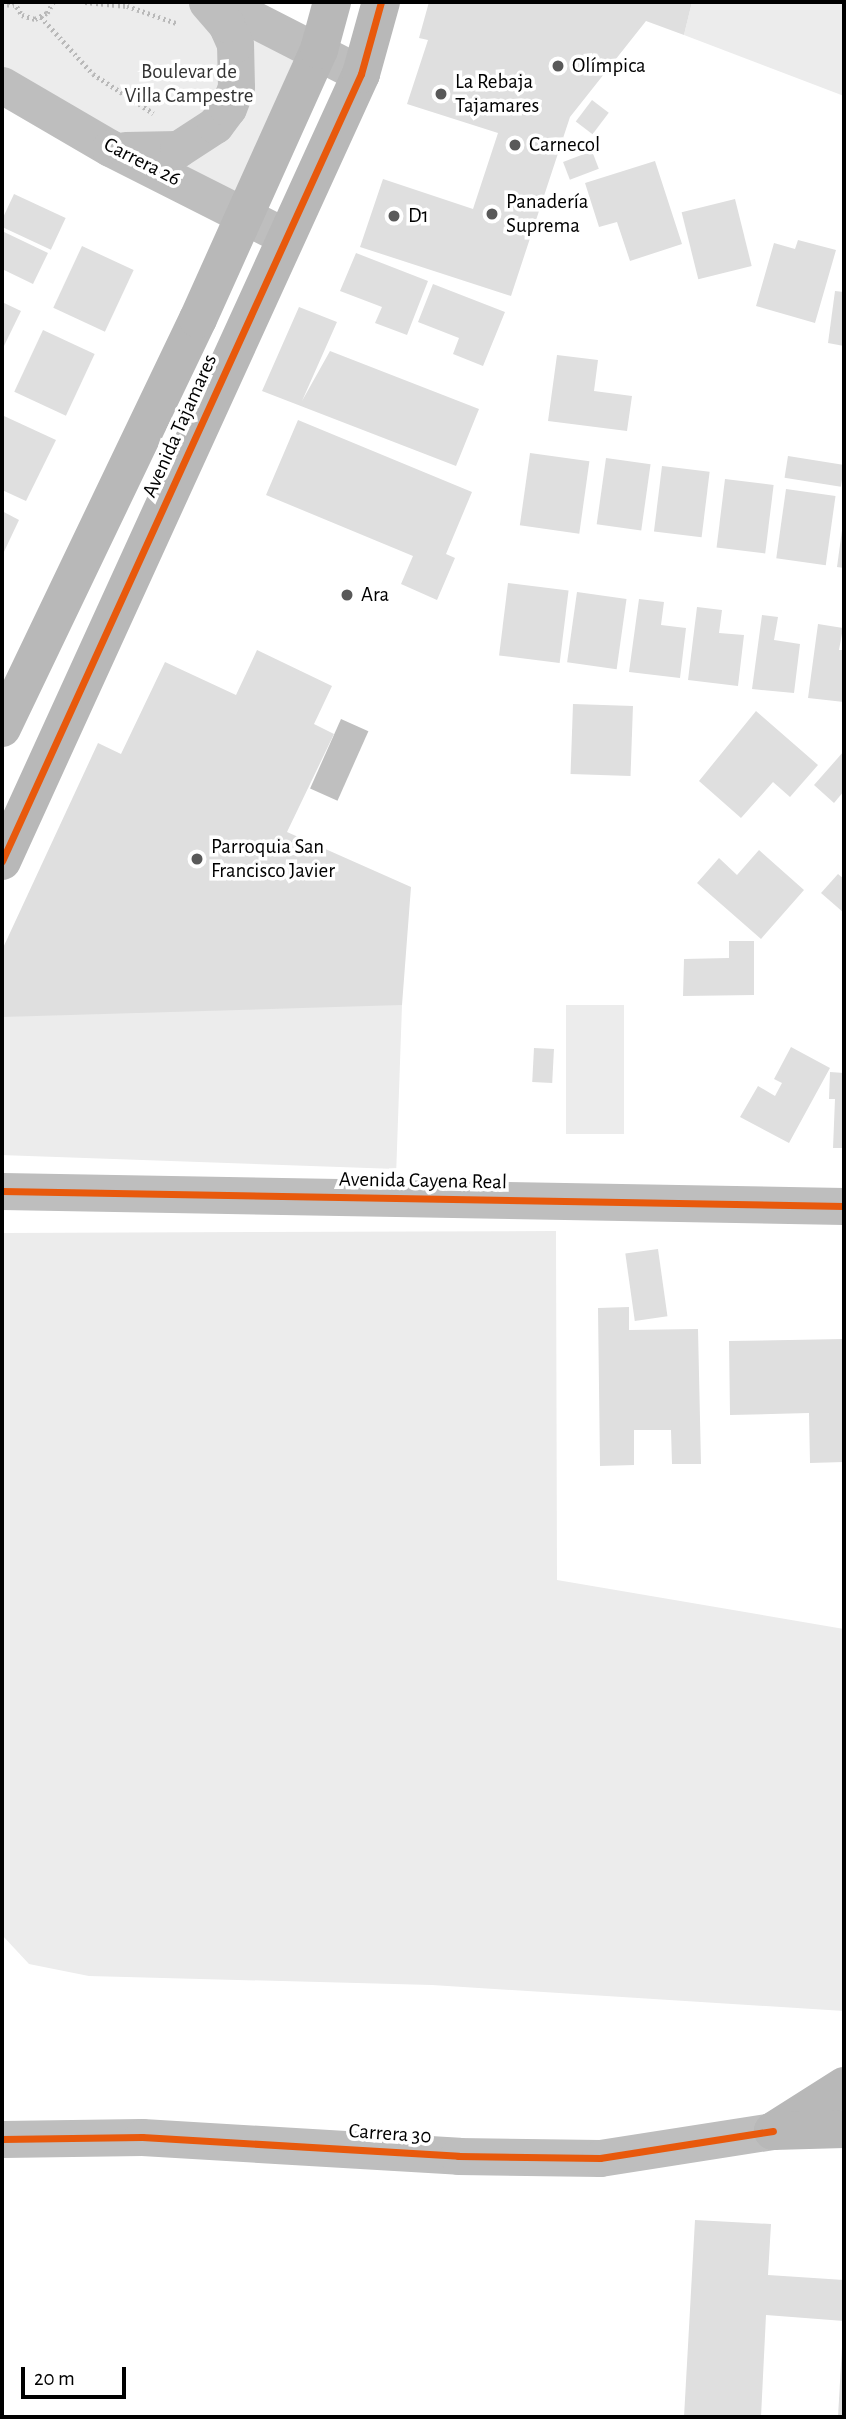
<!DOCTYPE html>
<html>
<head>
<meta charset="utf-8">
<style>
  body { margin:0 }
  #map { position:relative; width:846px; height:2419px; overflow:hidden; background:#fff; font-family:"Alegreya Sans",sans-serif }
  div>[style] { position:absolute }
  [style*='--x'] { left:calc(var(--x)*1px); top:calc(var(--y)*1px); width:calc(var(--w)*1px); rotate:calc(var(--a)*1deg) }
  .green>* { inset:0; background:#ececec; transform-origin:0 0 }
  .water>* { inset:0; background:#bfbfbf; transform-origin:0 0 }
  .building>* { inset:0; background:#dfdfdf; transform-origin:0 0 }
  .path>* { height:4.5px; margin-top:-2.25px; transform-origin:0; background:repeating-linear-gradient(90deg,#b9b9b9 0 2px,transparent 0 5.5px) }
  .street>* { height:37px; margin:-18.5px; padding:0 18.5px; transform-origin:18.5px; border-radius:18.5px; background:#bebebe }
  .secondary>* { height:38px; margin:-19px; padding:0 19px; transform-origin:19px; border-radius:19px; background:#b8b8b8 }
  .cycleway>* { height:7px; margin:-3.5px; padding:0 3.5px; transform-origin:3.5px; border-radius:3.5px; background:#e8590c }
  .dots>* { width:19px; height:19px; translate:-50% -50%; box-sizing:border-box; border:4px solid #fff; border-radius:50% }
  span { translate:-50% -50%; white-space:nowrap; text-align:center; line-height:1.15; -webkit-text-stroke:7px #fff; paint-order:stroke }
  .poi-label { font-size:21px; color:#000 }
  .left { translate:0 -50%; text-align:left }
  .park-label { font-size:21px; color:#333 }
  .street-label { font-size:21px; color:#000 }
  .frame { position:absolute; inset:0; border:4px solid #000; pointer-events:none }
  .scale { position:absolute; left:21px; top:2367px; width:105px; height:32px; box-sizing:border-box; border:4px solid #000; border-top:0; padding-left:9px; font-size:21px; line-height:24px; white-space:nowrap; color:#000; -webkit-text-stroke:5px #fff; paint-order:stroke }
</style>
</head>
<body>
<div id="map">
  <div class="green">
    <i style="clip-path:polygon(2px 2px,206px 2px,298px 50px,234px 198px,2px 76px)"></i>
    <i style="clip-path:polygon(692px 2px,844px 2px,844px 96px,684px 35px)"></i>
    <i style="left:402px;top:1005px;width:164px;height:400px;rotate:92deg"></i>
    <i style="left:566px;top:1005px;width:58px;height:129px"></i>
    <i style="clip-path:polygon(556px 1231px,557px 1580px,844px 1629px,844px 2011px,432px 1985px,89px 1976px,29px 1964px,2px 1935px,2px 1233px)"></i>
  </div>
  <div class="water">
    <i style="left:341px;top:719px;width:30px;height:76px;rotate:24deg"></i>
  </div>
  <div class="building">
    <i style="clip-path:polygon(429px 2px,692px 2px,684px 35px,646px 21px,570px 117px,511px 296px,360px 247px,383px 179px,473px 209px,498px 133px,407px 104px,428px 40px,419px 38px)"></i>
    <i style="left:592px;top:100px;width:21px;height:27px;rotate:37deg"></i>
    <i style="left:592px;top:151px;width:19px;height:31px;rotate:69deg"></i>
    <i style="clip-path:polygon(655px 161px,682px 244px,630px 261px,617px 222px,599px 227px,585px 183px)"></i>
    <i style="left:14px;top:194px;width:57px;height:35px;rotate:25deg"></i>
    <i style="left:735px;top:199px;width:69px;height:55px;rotate:76deg"></i>
    <i style="clip-path:polygon(2px 231px,48px 253px,33px 284px,2px 269px)"></i>
    <i style="clip-path:polygon(798px 240px,836px 250px,815px 323px,756px 306px,774px 243px,795px 249px)"></i>
    <i style="left:82px;top:246px;width:57px;height:68px;rotate:25deg"></i>
    <i style="clip-path:polygon(356px 253px,428px 281px,407px 335px,375px 323px,382px 307px,340px 291px)"></i>
    <i style="clip-path:polygon(433px 284px,505px 312px,483px 366px,453px 354px,459px 338px,418px 322px)"></i>
    <i style="clip-path:polygon(835px 291px,844px 292px,844px 346px,828px 343px)"></i>
    <i style="clip-path:polygon(2px 302px,21px 311px,2px 350px)"></i>
    <i style="clip-path:polygon(299px 307px,337px 322px,302px 401px,330px 351px,479px 409px,456px 466px,262px 391px)"></i>
    <i style="left:43px;top:330px;width:57px;height:68px;rotate:25deg"></i>
    <i style="clip-path:polygon(557px 355px,598px 360px,594px 391px,632px 396px,627px 431px,548px 421px)"></i>
    <i style="clip-path:polygon(4px 416px,56px 440px,26px 501px,2px 490px)"></i>
    <i style="clip-path:polygon(298px 420px,472px 492px,446px 554px,455px 558px,437px 600px,401px 584px,413px 556px,266px 495px)"></i>
    <i style="left:530px;top:453px;width:60px;height:73px;rotate:8deg"></i>
    <i style="left:788px;top:456px;width:57px;height:22px;rotate:9deg"></i>
    <i style="left:606px;top:458px;width:45px;height:67px;rotate:8deg"></i>
    <i style="left:662px;top:466px;width:48px;height:66px;rotate:7deg"></i>
    <i style="left:725px;top:479px;width:49px;height:69px;rotate:7deg"></i>
    <i style="left:786px;top:489px;width:50px;height:70px;rotate:8deg"></i>
    <i style="clip-path:polygon(2px 511px,19px 520px,2px 556px)"></i>
    <i style="clip-path:polygon(843px 523px,844px 523px,844px 568px,837px 567px)"></i>
    <i style="left:508px;top:583px;width:61px;height:73px;rotate:7deg"></i>
    <i style="left:577px;top:592px;width:50px;height:71px;rotate:8deg"></i>
    <i style="clip-path:polygon(639px 599px,664px 602px,661px 625px,686px 628px,680px 678px,629px 672px)"></i>
    <i style="clip-path:polygon(697px 607px,722px 610px,719px 633px,744px 635px,738px 686px,688px 680px)"></i>
    <i style="clip-path:polygon(762px 615px,778px 617px,774px 640px,800px 644px,794px 693px,752px 689px)"></i>
    <i style="clip-path:polygon(818px 624px,843px 628px,839px 650px,844px 650px,844px 702px,808px 698px)"></i>
    <i style="clip-path:polygon(257px 650px,332px 686px,314px 724px,334px 734px,287px 832px,411px 887px,402px 1005px,2px 1017px,2px 950px,98px 743px,121px 754px,165px 662px,236px 695px)"></i>
    <i style="left:573px;top:704px;width:60px;height:70px;rotate:2deg"></i>
    <i style="clip-path:polygon(756px 711px,818px 765px,790px 797px,773px 782px,741px 818px,699px 781px)"></i>
    <i style="clip-path:polygon(844px 751px,844px 791px,834px 803px,814px 785px)"></i>
    <i style="clip-path:polygon(759px 850px,804px 890px,761px 939px,697px 883px,719px 858px,737px 875px)"></i>
    <i style="clip-path:polygon(838px 874px,844px 879px,844px 913px,821px 893px)"></i>
    <i style="clip-path:polygon(729px 941px,754px 941px,754px 995px,683px 996px,684px 959px,729px 958px)"></i>
    <i style="clip-path:polygon(791px 1047px,830px 1068px,789px 1143px,740px 1117px,758px 1086px,775px 1096px,782px 1083px,774px 1079px)"></i>
    <i style="left:534px;top:1048px;width:20px;height:34px;rotate:3deg"></i>
    <i style="clip-path:polygon(830px 1072px,844px 1073px,844px 1148px,833px 1148px,835px 1099px,829px 1099px)"></i>
    <i style="left:658px;top:1249px;width:68px;height:33px;rotate:82deg"></i>
    <i style="clip-path:polygon(629px 1307px,629px 1330px,698px 1329px,701px 1464px,672px 1464px,671px 1430px,634px 1430px,634px 1465px,600px 1466px,598px 1308px)"></i>
    <i style="clip-path:polygon(844px 1339px,844px 1462px,810px 1463px,809px 1413px,730px 1415px,729px 1341px)"></i>
    <i style="clip-path:polygon(695px 2220px,771px 2224px,768px 2275px,844px 2280px,844px 2321px,766px 2315px,761px 2417px,684px 2417px)"></i>
    <i style="clip-path:polygon(842px 2347px,844px 2417px,838px 2417px)"></i>
  </div>
  <div class="path">
    <i style="--x:14;--y:2;--w:15;--a:58"></i>
    <i style="--x:22;--y:15;--w:14;--a:17"></i>
    <i style="--x:35;--y:19;--w:13;--a:-27"></i>
    <i style="--x:47;--y:13;--w:13;--a:-61"></i>
    <i style="--x:85;--y:2;--w:42;--a:5.4"></i>
    <i style="--x:127;--y:6;--w:52;--a:19.1"></i>
    <i style="--x:2;--y:4;--w:12;--a:5"></i>
    <i style="--x:41;--y:17;--w:77;--a:47.6"></i>
    <i style="--x:93;--y:74;--w:72;--a:33"></i>
  </div>
  <div class="street">
    <i style="--x:220;--y:2;--w:158;--a:27.1"></i>
    <i style="--x:2;--y:85;--w:125;--a:30.3"></i>
    <i style="--x:110;--y:148;--w:195;--a:26.8"></i>
    <i style="--x:125;--y:150;--w:53;--a:-1.1"></i>
    <i style="--x:178;--y:149;--w:44;--a:-33"></i>
    <i style="--x:215;--y:125;--w:21;--a:-53"></i>
    <i style="--x:228;--y:108;--w:22;--a:-69"></i>
    <i style="--x:236;--y:87;--w:43;--a:-91.3"></i>
    <i style="--x:235;--y:44;--w:22;--a:-114"></i>
    <i style="--x:226;--y:24;--w:29;--a:-131"></i>
    <i style="--x:2;--y:1191;--w:842;--a:1.02"></i>
    <i style="--x:2;--y:2139;--w:140;--a:-0.8"></i>
    <i style="--x:142;--y:2137;--w:317;--a:3.4"></i>
    <i style="--x:458;--y:2156;--w:142;--a:0.8"></i>
    <i style="--x:600;--y:2158;--w:175;--a:-8.9"></i>
  </div>
  <div class="secondary">
    <i style="--x:2;--y:728;--w:454;--a:-64.4"></i>
    <i style="--x:198;--y:319;--w:295;--a:-65.8"></i>
    <i style="--x:319;--y:50;--w:50;--a:-74.8"></i>
    <i style="--x:2;--y:861;--w:865;--a:-65.48"></i>
    <i style="--x:361;--y:74;--w:75;--a:-74.5"></i>
    <i style="--x:773;--y:2131;--w:84;--a:-32.4"></i>
    <i style="--x:773;--y:2131;--w:71;--a:-1.6"></i>
  </div>
  <div class="cycleway">
    <i style="--x:2;--y:861;--w:865;--a:-65.48"></i>
    <i style="--x:361;--y:74;--w:75;--a:-74.5"></i>
    <i style="--x:2;--y:1191;--w:842;--a:1.02"></i>
    <i style="--x:2;--y:2139;--w:140;--a:-0.8"></i>
    <i style="--x:142;--y:2137;--w:317;--a:3.4"></i>
    <i style="--x:458;--y:2156;--w:142;--a:0.8"></i>
    <i style="--x:600;--y:2158;--w:175;--a:-8.9"></i>
  </div>
  <div class="dots">
    <i style="left:558px;top:66px;background:#595959"></i>
    <i style="left:441px;top:94px;background:#595959"></i>
    <i style="left:515px;top:145px;background:#595959"></i>
    <i style="left:492px;top:214px;background:#595959"></i>
    <i style="left:394px;top:216px;background:#595959"></i>
    <i style="left:347px;top:595px;background:#595959"></i>
    <i style="left:197px;top:859px;background:#595959"></i>
  </div>
  <div class="poi-label">
    <span class="left" style="left:572px;top:66px">Olímpica</span>
    <span class="left" style="left:455px;top:94px">La Rebaja<br>Tajamares</span>
    <span class="left" style="left:529px;top:145px">Carnecol</span>
    <span class="left" style="left:506px;top:214px">Panadería<br>Suprema</span>
    <span class="left" style="left:408px;top:216px">D1</span>
    <span class="left" style="left:361px;top:595px">Ara</span>
    <span class="left" style="left:211px;top:859px">Parroquia San<br>Francisco Javier</span>
  </div>
  <div class="park-label">
    <span style="left:189px;top:84px">Boulevar de<br>Villa Campestre</span>
  </div>
  <div class="street-label">
    <span style="left:142px;top:162px;rotate:27deg">Carrera 26</span>
    <span style="left:180px;top:426px;rotate:-66deg">Avenida Tajamares</span>
    <span style="left:423px;top:1181px;rotate:1deg">Avenida Cayena Real</span>
    <span style="left:390px;top:2134px;rotate:4deg">Carrera 30</span>
  </div>
  <div class="frame"></div>
  <div class="scale">20 m</div>
</div>
</body>
</html>
